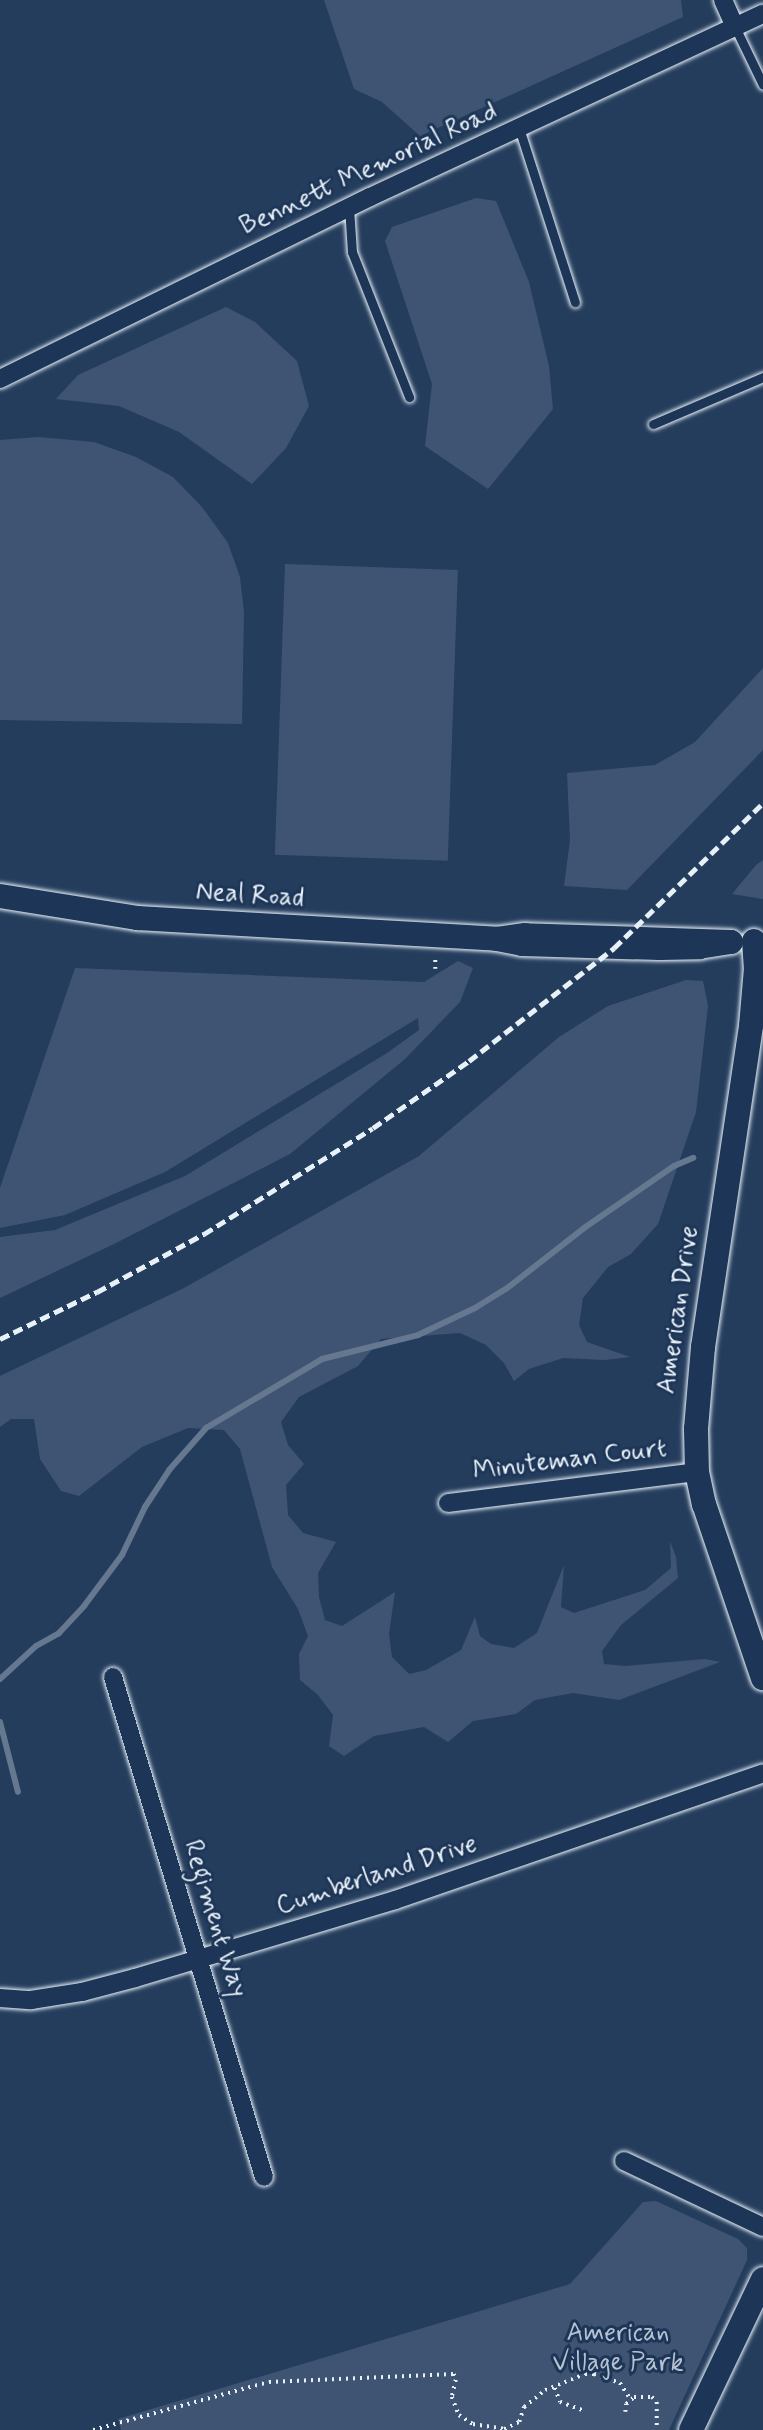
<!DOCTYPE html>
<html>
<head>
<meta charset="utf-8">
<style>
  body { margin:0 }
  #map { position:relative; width:763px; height:2430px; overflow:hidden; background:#253d5d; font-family:Mynerve,sans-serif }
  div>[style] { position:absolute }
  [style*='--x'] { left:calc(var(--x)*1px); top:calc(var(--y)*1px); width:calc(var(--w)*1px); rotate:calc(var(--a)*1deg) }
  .green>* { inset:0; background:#3e5472; transform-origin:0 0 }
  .stream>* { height:6px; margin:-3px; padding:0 3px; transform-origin:3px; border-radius:3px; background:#657890 }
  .path>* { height:3.5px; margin-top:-1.75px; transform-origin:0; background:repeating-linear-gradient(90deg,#e8f1f8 0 2px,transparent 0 7px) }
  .roads { filter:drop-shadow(0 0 2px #e8f1f8) drop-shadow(0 0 2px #e8f1f8) }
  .lane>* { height:9px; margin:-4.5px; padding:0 4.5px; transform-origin:4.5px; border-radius:4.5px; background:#1d3557 }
  .street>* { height:18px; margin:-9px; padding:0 9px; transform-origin:9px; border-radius:9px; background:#1d3557 }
  .secondary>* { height:24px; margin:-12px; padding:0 12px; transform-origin:12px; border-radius:12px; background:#1d3557 }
  .rail>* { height:5px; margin-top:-2.5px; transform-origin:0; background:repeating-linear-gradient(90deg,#e8f1f8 0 10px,transparent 0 15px) }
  span { translate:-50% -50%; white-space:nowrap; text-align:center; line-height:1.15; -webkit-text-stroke:6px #1d3557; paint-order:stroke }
  .street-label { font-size:26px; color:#e8f1f8 }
  .park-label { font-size:26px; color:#b5c2d0 }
</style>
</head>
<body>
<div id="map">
  <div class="green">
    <i style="clip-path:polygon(324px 0,681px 0,683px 17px,420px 136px,382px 102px,354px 89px)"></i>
    <i style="clip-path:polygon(476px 198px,496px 201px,529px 282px,549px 366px,553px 409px,488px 489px,425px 446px,432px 384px,385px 241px,392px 227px)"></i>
    <i style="clip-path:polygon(226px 307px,255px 322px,297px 361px,309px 406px,286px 448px,252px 484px,179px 432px,119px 406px,56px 399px,78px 375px)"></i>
    <i style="clip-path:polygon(38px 437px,94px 442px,136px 457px,173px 477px,202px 507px,228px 543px,240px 577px,244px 612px,242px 724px,0 720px,0 440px)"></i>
    <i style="left:285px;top:564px;width:173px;height:291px;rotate:2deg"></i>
    <i style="clip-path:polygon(763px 668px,763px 750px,627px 890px,564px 886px,570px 840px,567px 773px,655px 765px,695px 742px)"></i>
    <i style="clip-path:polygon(763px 860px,763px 899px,732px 894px,756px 865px)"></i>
    <i style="clip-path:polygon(458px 961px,473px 968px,460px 1002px,405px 1059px,290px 1154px,114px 1244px,0 1298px,0 1237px,55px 1230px,185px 1176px,387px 1053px,419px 1030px,418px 1018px,165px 1172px,65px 1215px,0 1228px,0 1188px,75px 968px,424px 982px)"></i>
    <i style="clip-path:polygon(686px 980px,703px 981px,708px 1006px,696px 1112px,658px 1224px,631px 1254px,608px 1267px,583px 1298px,579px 1325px,587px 1342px,630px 1357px,605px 1360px,563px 1358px,529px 1369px,514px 1381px,504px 1363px,486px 1345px,460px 1333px,381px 1339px,358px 1366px,299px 1397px,281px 1422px,288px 1445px,304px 1464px,286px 1485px,288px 1515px,303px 1533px,336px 1542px,318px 1573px,319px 1597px,325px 1620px,342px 1626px,395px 1592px,389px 1634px,392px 1657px,409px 1674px,426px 1670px,461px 1650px,475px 1617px,480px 1636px,491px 1644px,514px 1648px,537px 1633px,564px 1565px,561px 1607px,574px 1613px,645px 1590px,671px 1568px,670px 1541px,676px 1557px,678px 1578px,621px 1625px,602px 1651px,604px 1664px,625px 1666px,705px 1659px,720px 1662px,619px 1700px,573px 1693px,535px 1700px,516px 1714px,473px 1721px,448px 1742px,424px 1727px,374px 1736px,344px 1756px,329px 1746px,333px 1715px,318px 1695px,300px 1680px,299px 1654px,308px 1636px,298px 1609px,272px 1567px,240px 1449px,224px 1430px,188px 1428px,142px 1447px,79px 1496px,61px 1491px,40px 1459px,34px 1419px,11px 1419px,0 1427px,0 1376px,184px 1288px,419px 1156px,559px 1037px,608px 1006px)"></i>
    <i style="clip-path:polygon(656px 2201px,738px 2239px,747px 2248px,747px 2260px,669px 2430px,121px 2430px,118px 2419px,570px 2284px,643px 2202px)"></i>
  </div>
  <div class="stream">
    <i style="--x:0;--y:1679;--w:49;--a:-42.5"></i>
    <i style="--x:36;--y:1646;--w:26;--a:-29"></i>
    <i style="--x:59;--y:1633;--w:37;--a:-47"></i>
    <i style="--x:84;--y:1606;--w:64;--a:-53.3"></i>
    <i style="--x:122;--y:1555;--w:53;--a:-64.4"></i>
    <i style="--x:145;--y:1507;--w:45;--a:-56.7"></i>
    <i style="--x:170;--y:1469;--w:55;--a:-48.7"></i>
    <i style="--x:206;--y:1428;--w:135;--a:-30.7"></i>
    <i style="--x:322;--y:1359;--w:99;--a:-14"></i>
    <i style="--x:418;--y:1335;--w:63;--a:-25.3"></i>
    <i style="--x:475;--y:1308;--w:36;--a:-32"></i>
    <i style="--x:506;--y:1289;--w:99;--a:-38"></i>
    <i style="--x:584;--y:1228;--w:109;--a:-34.6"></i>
    <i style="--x:674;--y:1166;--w:21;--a:-23"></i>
    <i style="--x:0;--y:1722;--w:72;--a:75.6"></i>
  </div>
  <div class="path">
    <i style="--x:435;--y:969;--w:12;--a:-90"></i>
    <i style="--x:582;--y:2357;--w:21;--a:55"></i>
    <i style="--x:555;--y:2388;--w:15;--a:70"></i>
    <i style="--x:560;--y:2402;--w:27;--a:20"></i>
    <i style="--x:625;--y:2412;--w:8;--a:-83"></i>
    <i style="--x:626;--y:2404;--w:11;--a:-41"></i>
    <i style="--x:634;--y:2397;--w:18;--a:0"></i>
    <i style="--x:652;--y:2397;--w:7;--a:45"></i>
    <i style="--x:657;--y:2402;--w:28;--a:90"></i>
    <i style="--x:93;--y:2430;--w:182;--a:-15.3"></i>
    <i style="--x:269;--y:2382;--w:185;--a:-2.5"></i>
    <i style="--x:454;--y:2374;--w:6;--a:72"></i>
    <i style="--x:456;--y:2380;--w:17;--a:103"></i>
    <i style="--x:452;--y:2397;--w:19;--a:69"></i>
    <i style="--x:459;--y:2415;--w:17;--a:33"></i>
    <i style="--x:473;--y:2424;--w:31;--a:9"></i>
    <i style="--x:504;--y:2429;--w:17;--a:-25"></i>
    <i style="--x:519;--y:2422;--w:16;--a:-72"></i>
    <i style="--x:524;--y:2407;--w:27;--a:-39"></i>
    <i style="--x:545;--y:2390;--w:43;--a:-21.8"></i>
    <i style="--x:585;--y:2374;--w:9;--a:0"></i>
    <i style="--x:594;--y:2374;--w:28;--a:19"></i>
    <i style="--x:620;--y:2383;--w:20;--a:57"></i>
  </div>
  <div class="roads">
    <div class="lane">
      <i style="--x:735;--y:27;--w:64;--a:64.2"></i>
      <i style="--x:519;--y:128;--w:183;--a:72.2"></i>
      <i style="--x:349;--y:207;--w:45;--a:86.2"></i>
      <i style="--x:352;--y:252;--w:156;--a:68.5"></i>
      <i style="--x:653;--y:424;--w:120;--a:-23.1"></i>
    </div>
    <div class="street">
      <i style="--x:723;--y:0;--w:30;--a:66"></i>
      <i style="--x:0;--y:379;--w:412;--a:-26.2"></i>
      <i style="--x:370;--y:197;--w:434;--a:-25"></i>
      <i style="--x:448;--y:1503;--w:251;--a:-7.1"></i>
      <i style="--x:113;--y:1677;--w:522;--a:73.2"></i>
      <i style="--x:0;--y:1998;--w:31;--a:4"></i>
      <i style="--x:31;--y:2000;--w:52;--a:-8.9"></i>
      <i style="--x:82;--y:1992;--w:55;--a:-14.8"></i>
      <i style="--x:135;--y:1978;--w:271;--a:-16.7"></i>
      <i style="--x:395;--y:1900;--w:389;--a:-19"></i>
      <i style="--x:624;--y:2161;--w:154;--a:25.4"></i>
    </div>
    <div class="secondary">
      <i style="--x:0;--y:896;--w:139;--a:9.1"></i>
      <i style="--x:137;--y:918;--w:361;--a:3.3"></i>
      <i style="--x:497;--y:939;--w:25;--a:11"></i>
      <i style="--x:522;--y:944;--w:138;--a:1.7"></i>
      <i style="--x:660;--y:948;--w:39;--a:-1"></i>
      <i style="--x:699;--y:947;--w:32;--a:-9"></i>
      <i style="--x:731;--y:942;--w:206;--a:-178.1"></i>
      <i style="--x:525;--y:935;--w:28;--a:172"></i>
      <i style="--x:754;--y:941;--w:27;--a:86"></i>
      <i style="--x:756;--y:968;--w:58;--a:94.9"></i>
      <i style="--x:751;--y:1026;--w:325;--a:98.5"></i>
      <i style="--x:703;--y:1347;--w:82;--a:94.9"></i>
      <i style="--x:696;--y:1429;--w:43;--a:88.7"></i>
      <i style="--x:697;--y:1472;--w:33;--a:78"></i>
      <i style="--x:704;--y:1504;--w:184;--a:71.3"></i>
      <i style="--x:691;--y:2430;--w:167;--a:-64.5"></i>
    </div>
  </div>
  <div class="rail">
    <i style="--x:0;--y:1339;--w:108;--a:-25.9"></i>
    <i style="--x:97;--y:1292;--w:122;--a:-28.5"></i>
    <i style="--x:204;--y:1234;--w:199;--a:-32.1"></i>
    <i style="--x:373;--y:1128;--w:117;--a:-34.9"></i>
    <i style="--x:469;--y:1061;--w:184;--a:-37.9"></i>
    <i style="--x:614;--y:948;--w:208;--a:-44.2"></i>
  </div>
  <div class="street-label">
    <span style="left:369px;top:170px;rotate:-25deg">Bennett Memorial Road</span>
    <span style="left:250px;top:896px;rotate:4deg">Neal Road</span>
    <span style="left:679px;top:1310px;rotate:-82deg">American Drive</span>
    <span style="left:570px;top:1461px;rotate:-7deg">Minuteman Court</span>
    <span style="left:377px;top:1876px;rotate:-18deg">Cumberland Drive</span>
    <span style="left:214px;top:1919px;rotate:73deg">Regiment Way</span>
  </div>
  <div class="park-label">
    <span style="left:618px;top:2349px">American<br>Village Park</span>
  </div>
</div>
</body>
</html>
